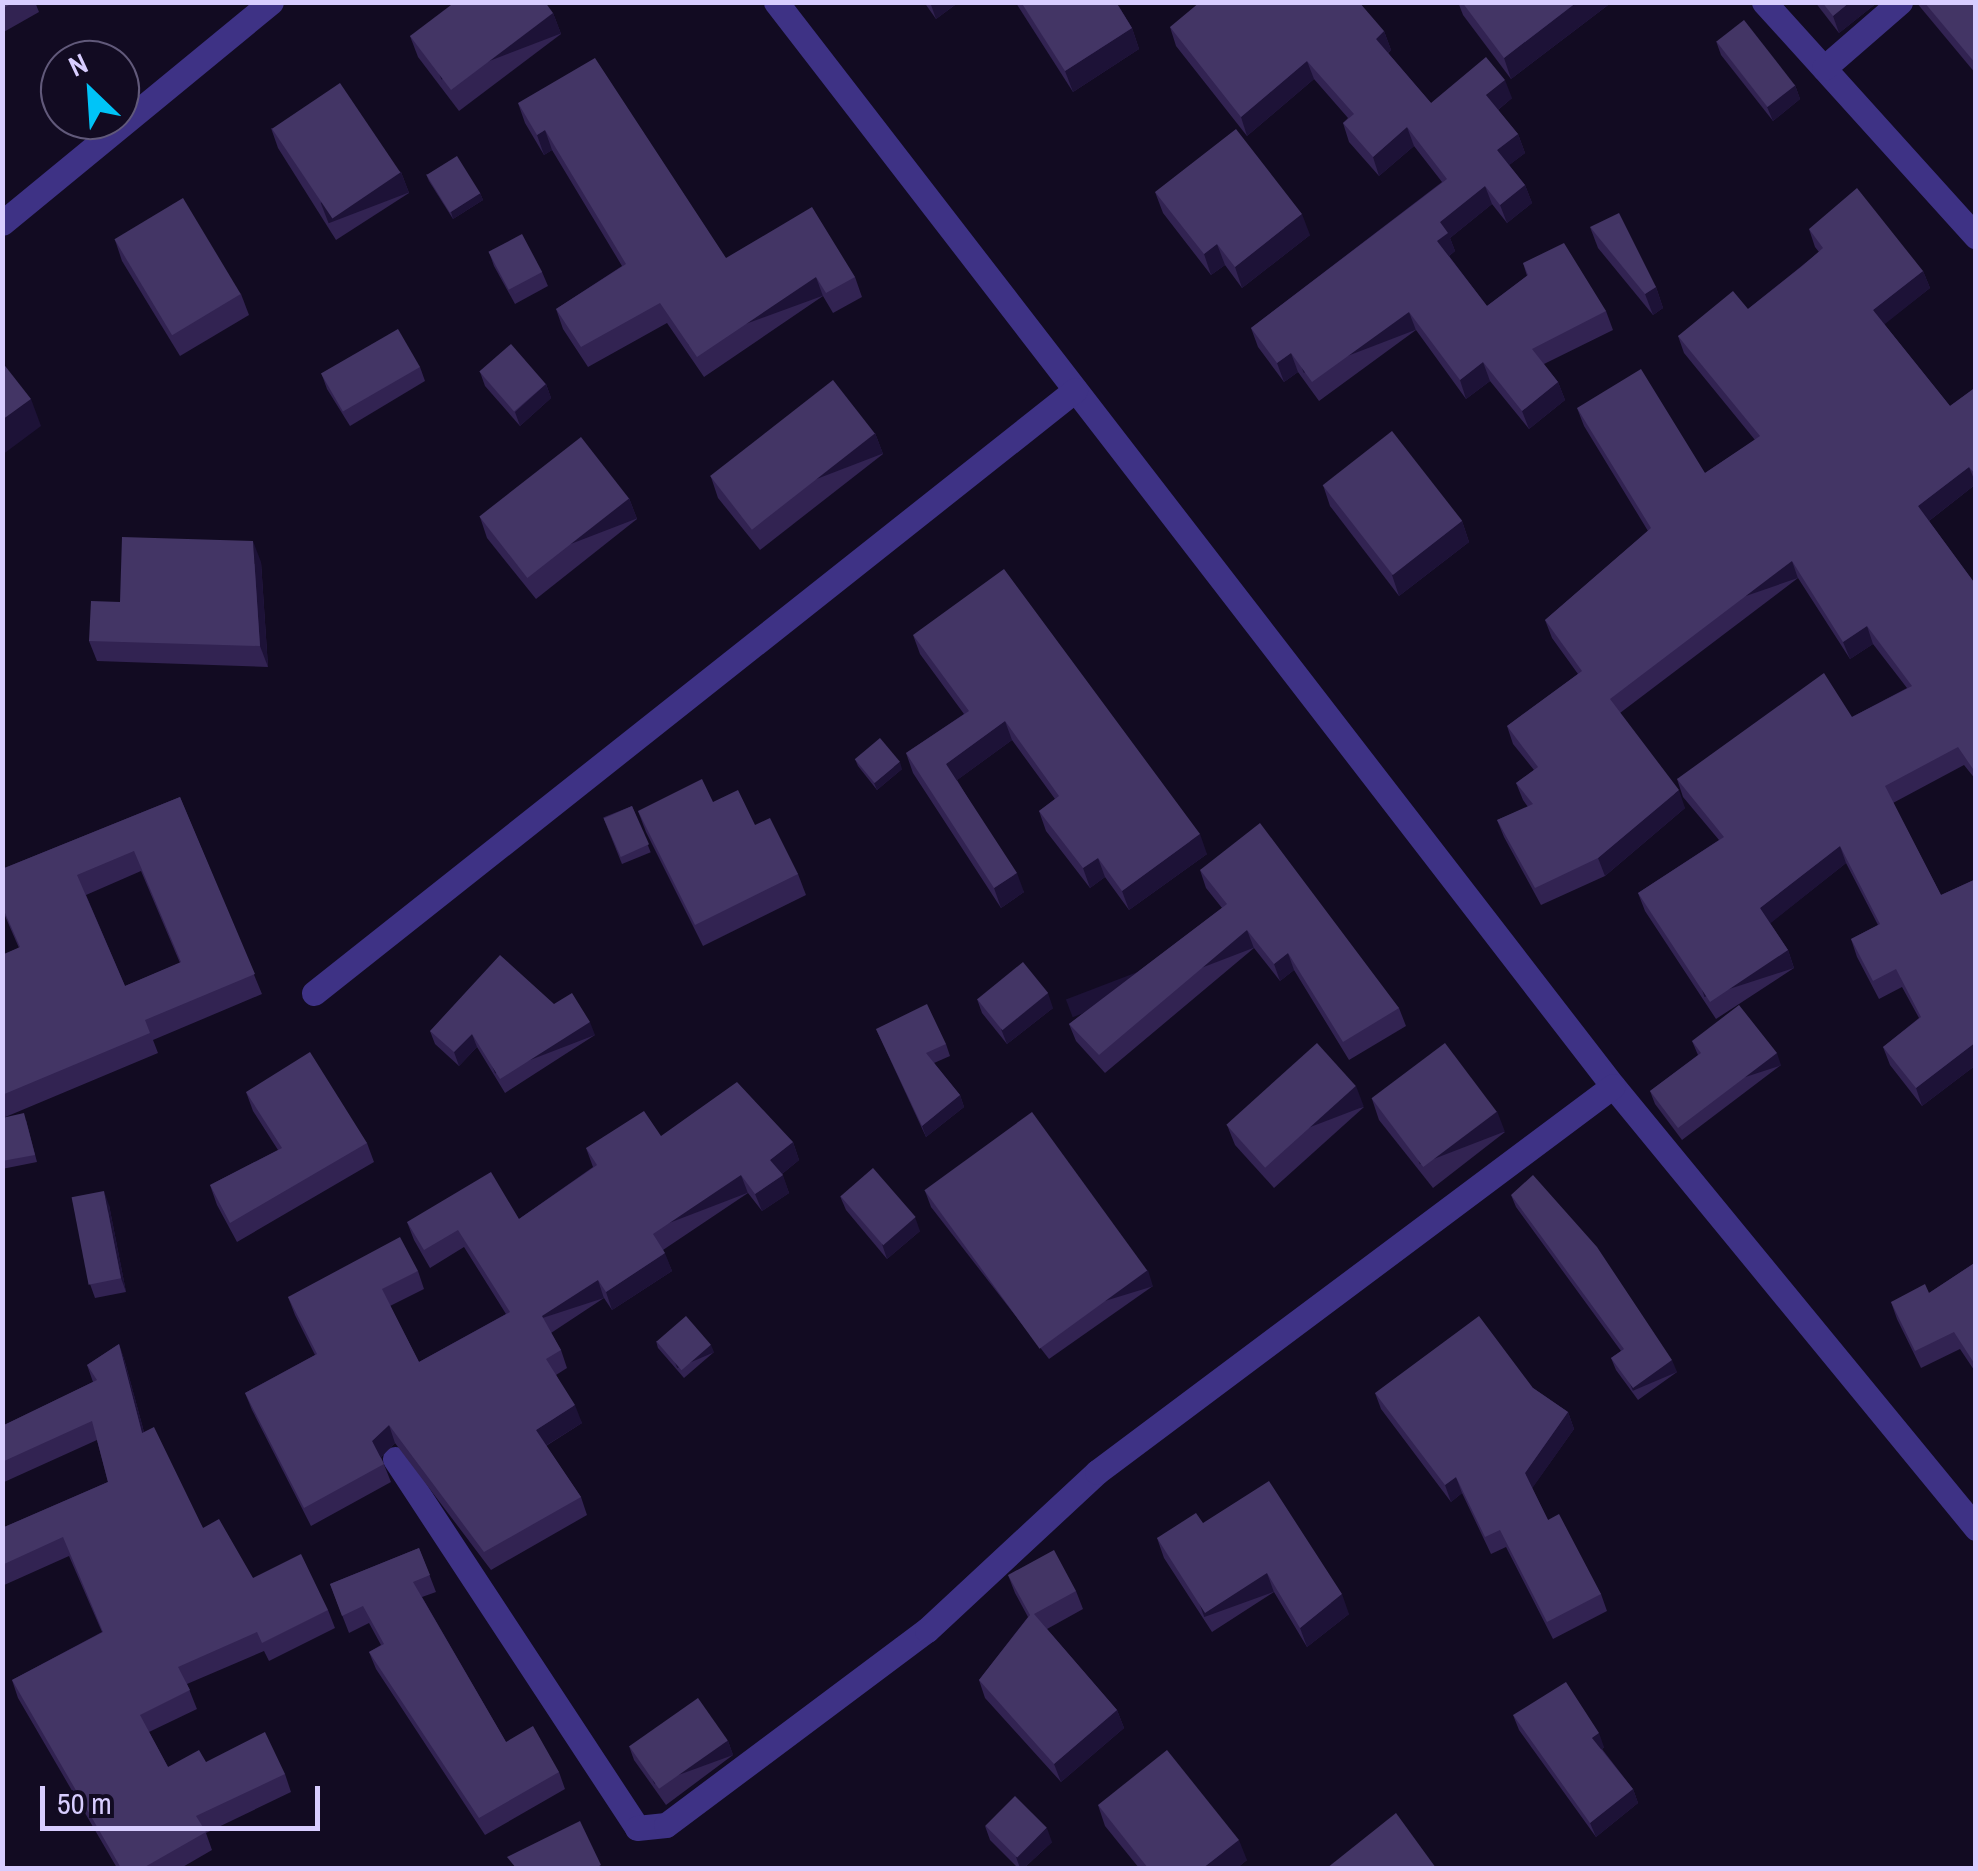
<!DOCTYPE html>
<html>
<head>
<meta charset="utf-8">
<style>
  body { margin:0 }
  #map { position:relative; width:1978px; height:1871px; overflow:hidden; background:#120b22; font-family:"Archivo Narrow",sans-serif }
  div>[style] { position:absolute }
  [style*='--x'] { left:calc(var(--x)*1px); top:calc(var(--y)*1px); width:calc(var(--w)*1px); rotate:calc(var(--a)*1deg) }
  .minor>* { height:25px; margin:-12.5px; padding:0 12.5px; transform-origin:12.5px; border-radius:12.5px; background:#3e3285 }
  .wall>* { inset:0; background:#322352; transform-origin:0 0 }
  .shaded-wall>* { inset:0; background:#1d1237; transform-origin:0 0 }
  .building>* { inset:0; background:#433565; transform-origin:0 0 }
  span { translate:-50% -50%; white-space:nowrap; text-align:center; line-height:1.15; -webkit-text-stroke:10px #120b22; paint-order:stroke }
  .frame { position:absolute; inset:0; border:5px solid #d8cdff; pointer-events:none }
  .north { position:absolute; left:40px; top:40px; width:100px; height:100px; box-sizing:border-box; background:#120b22; border:2px solid #61597a; border-radius:50%; rotate:335deg; font-size:28px; font-weight:700; line-height:40px; text-align:center; color:#d8cdff }
  .north::after { content:''; display:block; margin:auto; width:35px; height:45px; background:#00c4f8; clip-path:polygon(50% 0,100% 100%,50% 72%,0 100%) }
  .scale { position:absolute; left:40px; top:1786px; width:280px; height:45px; box-sizing:border-box; border:5px solid #d8cdff; border-top:0; padding-left:12px; font-size:30px; line-height:35px; white-space:nowrap; color:#d8cdff; -webkit-text-stroke:8px #120b22; paint-order:stroke }
</style>
</head>
<body>
<div id="map">
  <div class="minor">
    <i style="--x:776;--y:2;--w:1370;--a:52.33"></i>
    <i style="--x:1613;--y:1086;--w:572;--a:50.6"></i>
    <i style="--x:1764;--y:2;--w:316;--a:47.9"></i>
    <i style="--x:1824;--y:68;--w:101;--a:-41"></i>
    <i style="--x:2;--y:223;--w:348;--a:-39.4"></i>
    <i style="--x:314;--y:993;--w:971;--a:-38.39"></i>
    <i style="--x:395;--y:1459;--w:441;--a:56.7"></i>
    <i style="--x:637;--y:1828;--w:29;--a:-6"></i>
    <i style="--x:666;--y:1825;--w:326;--a:-36.8"></i>
    <i style="--x:927;--y:1630;--w:232;--a:-42.9"></i>
    <i style="--x:1097;--y:1472;--w:644;--a:-36.8"></i>
  </div>
  <div class="wall">
    <i style="clip-path:polygon(2px 2px,35px 2px,39px 12px,2px 33px)"></i>
    <i style="clip-path:polygon(924px 2px,959px 2px,936px 19px)"></i>
    <i style="clip-path:polygon(1116px 2px,1132px 28px,1139px 49px,1073px 92px,1016px 3px)"></i>
    <i style="clip-path:polygon(1458px 2px,1612px 2px,1511px 79px,1463px 15px)"></i>
    <i style="clip-path:polygon(1815px 2px,1878px 2px,1839px 33px)"></i>
    <i style="clip-path:polygon(1916px 2px,1976px 2px,1976px 74px)"></i>
    <i style="clip-path:polygon(553px 13px,561px 34px,459px 111px,418px 57px,410px 36px)"></i>
    <i style="clip-path:polygon(1170px 27px,1384px 31px,1391px 50px,1388px 53px,1431px 103px,1512px 98px,1498px 110px,1518px 134px,1525px 153px,1509px 165px,1525px 185px,1532px 203px,1507px 223px,1492px 204px,1450px 238px,1455px 251px,1449px 256px,1487px 306px,1527px 276px,1523px 263px,1606px 311px,1613px 330px,1544px 364px,1558px 382px,1565px 400px,1529px 429px,1490px 381px,1466px 399px,1416px 330px,1319px 401px,1298px 372px,1284px 382px,1258px 347px,1251px 328px,1442px 182px,1414px 146px,1379px 176px,1349px 142px,1343px 123px,1348px 118px,1314px 79px,1247px 136px,1176px 46px)"></i>
    <i style="clip-path:polygon(1716px 41px,1795px 85px,1800px 99px,1773px 121px,1721px 55px)"></i>
    <i style="clip-path:polygon(518px 103px,726px 258px,855px 277px,862px 297px,833px 313px,823px 296px,704px 377px,667px 323px,588px 367px,563px 329px,556px 309px,622px 266px,552px 150px,544px 155px,525px 123px)"></i>
    <i style="clip-path:polygon(271px 128px,401px 172px,409px 193px,336px 240px,278px 148px)"></i>
    <i style="clip-path:polygon(426px 174px,480px 193px,483px 200px,453px 219px,429px 181px)"></i>
    <i style="clip-path:polygon(1155px 192px,1310px 235px,1242px 288px,1225px 265px,1211px 275px,1163px 213px)"></i>
    <i style="clip-path:polygon(1590px 227px,1656px 287px,1663px 308px,1653px 315px,1598px 248px)"></i>
    <i style="clip-path:polygon(1809px 229px,1923px 271px,1930px 288px,1884px 324px,1950px 406px,1976px 387px,1976px 484px,1929px 521px,1976px 585px,1976px 780px,1964px 765px,1893px 803px,1941px 895px,1976px 879px,1976px 1065px,1922px 1106px,1890px 1065px,1883px 1047px,1919px 1018px,1902px 987px,1879px 999px,1857px 957px,1851px 939px,1878px 925px,1846px 863px,1770px 923px,1788px 950px,1794px 968px,1716px 1019px,1645px 911px,1638px 893px,1719px 840px,1683px 797px,1677px 779px,1852px 717px,1907px 688px,1873px 644px,1850px 659px,1798px 578px,1620px 713px,1685px 808px,1605px 876px,1541px 905px,1504px 837px,1497px 820px,1528px 807px,1523px 800px,1516px 783px,1534px 770px,1513px 744px,1507px 726px,1578px 674px,1552px 638px,1545px 620px,1648px 531px,1584px 426px,1577px 408px,1705px 473px,1755px 440px,1684px 353px,1678px 336px,1748px 309px,1819px 252px,1815px 247px)"></i>
    <i style="clip-path:polygon(115px 240px,241px 294px,249px 315px,180px 356px,122px 261px)"></i>
    <i style="clip-path:polygon(489px 252px,542px 272px,548px 286px,515px 304px,494px 266px)"></i>
    <i style="clip-path:polygon(420px 367px,425px 381px,350px 426px,327px 389px,322px 375px)"></i>
    <i style="clip-path:polygon(480px 372px,546px 384px,551px 398px,520px 426px,485px 386px)"></i>
    <i style="clip-path:polygon(875px 433px,883px 454px,760px 550px,718px 498px,711px 477px)"></i>
    <i style="clip-path:polygon(1323px 485px,1462px 521px,1469px 542px,1399px 596px,1330px 506px)"></i>
    <i style="clip-path:polygon(629px 498px,637px 519px,536px 599px,487px 538px,480px 517px)"></i>
    <i style="clip-path:polygon(261px 562px,268px 667px,97px 661px,89px 641px,120px 602px)"></i>
    <i style="clip-path:polygon(913px 635px,1207px 854px,1129px 910px,1105px 877px,1090px 888px,1046px 831px,1039px 811px,1055px 799px,1012px 740px,957px 780px,1024px 892px,1001px 908px,913px 773px,906px 753px,964px 714px,920px 654px)"></i>
    <i style="clip-path:polygon(855px 759px,902px 769px,877px 790px,858px 766px)"></i>
    <i style="clip-path:polygon(evenodd,180px 797px,262px 994px,153px 1040px,158px 1053px,3px 1118px,2px 955px,19px 948px,2px 909px,2px 869px,180px 797px,141px 871px,180px 963px,125px 986px,86px 895px,141px 871px)"></i>
    <i style="clip-path:polygon(713px 802px,755px 825px,798px 874px,806px 895px,703px 946px,646px 832px,638px 811px)"></i>
    <i style="left:632px;top:806px;width:50px;height:31px;rotate:68deg"></i>
    <i style="clip-path:polygon(1200px 870px,1399px 1008px,1406px 1026px,1349px 1060px,1294px 970px,1280px 981px,1254px 948px,1105px 1073px,1076px 1041px,1069px 1024px,1222px 908px,1206px 888px)"></i>
    <i style="clip-path:polygon(977px 999px,1053px 1008px,1007px 1044px,982px 1013px)"></i>
    <i style="clip-path:polygon(554px 1004px,595px 1035px,505px 1093px,477px 1047px,459px 1066px,435px 1044px,430px 1031px)"></i>
    <i style="clip-path:polygon(876px 1029px,946px 1044px,950px 1056px,934px 1063px,960px 1095px,964px 1107px,926px 1137px)"></i>
    <i style="clip-path:polygon(1692px 1041px,1781px 1065px,1682px 1140px,1655px 1104px,1650px 1091px,1698px 1055px)"></i>
    <i style="clip-path:polygon(246px 1092px,367px 1143px,374px 1162px,237px 1242px,217px 1205px,210px 1185px,278px 1150px,253px 1111px)"></i>
    <i style="clip-path:polygon(1372px 1099px,1505px 1132px,1433px 1188px,1379px 1120px)"></i>
    <i style="clip-path:polygon(1364px 1107px,1274px 1188px,1235px 1145px,1227px 1125px)"></i>
    <i style="clip-path:polygon(2px 1118px,26px 1120px,37px 1162px,2px 1169px)"></i>
    <i style="clip-path:polygon(661px 1136px,793px 1142px,799px 1160px,782px 1174px,789px 1193px,762px 1211px,748px 1193px,663px 1250px,672px 1271px,612px 1310px,604px 1298px,551px 1333px,561px 1350px,567px 1368px,556px 1375px,582px 1423px,546px 1446px,581px 1497px,587px 1515px,491px 1570px,395px 1443px,381px 1457px,391px 1482px,311px 1526px,252px 1410px,245px 1393px,315px 1355px,295px 1315px,288px 1297px,418px 1271px,424px 1289px,390px 1306px,419px 1362px,506px 1314px,464px 1247px,430px 1268px,414px 1240px,407px 1222px,519px 1219px,593px 1167px,586px 1148px)"></i>
    <i style="clip-path:polygon(925px 1191px,1153px 1286px,1049px 1359px,931px 1207px)"></i>
    <i style="clip-path:polygon(1511px 1195px,1677px 1372px,1638px 1400px,1616px 1370px,1611px 1358px,1621px 1351px,1516px 1207px)"></i>
    <i style="clip-path:polygon(840px 1196px,920px 1231px,887px 1259px,846px 1210px)"></i>
    <i style="clip-path:polygon(109px 1205px,126px 1292px,95px 1298px,90px 1284px)"></i>
    <i style="clip-path:polygon(1976px 1262px,1976px 1373px,1960px 1349px,1921px 1368px,1897px 1319px,1891px 1302px,1929px 1293px)"></i>
    <i style="clip-path:polygon(656px 1341px,714px 1352px,684px 1378px,658px 1348px)"></i>
    <i style="clip-path:polygon(119px 1344px,125px 1362px,144px 1432px,203px 1528px,253px 1578px,328px 1610px,335px 1628px,269px 1661px,264px 1651px,187px 1684px,197px 1709px,149px 1732px,168px 1767px,206px 1762px,285px 1774px,291px 1792px,206px 1833px,212px 1850px,181px 1868px,117px 1868px,18px 1698px,12px 1680px,102px 1632px,69px 1556px,2px 1586px,2px 1528px,108px 1482px,97px 1440px,2px 1483px,2px 1426px,93px 1382px,87px 1365px)"></i>
    <i style="clip-path:polygon(1533px 1388px,1568px 1412px,1574px 1429px,1532px 1488px,1548px 1520px,1601px 1594px,1607px 1611px,1553px 1639px,1506px 1547px,1491px 1554px,1462px 1493px,1451px 1502px,1381px 1409px,1375px 1393px)"></i>
    <i style="clip-path:polygon(1203px 1523px,1349px 1614px,1307px 1647px,1274px 1592px,1212px 1632px,1164px 1558px,1157px 1538px)"></i>
    <i style="clip-path:polygon(419px 1548px,436px 1592px,422px 1597px,506px 1742px,559px 1772px,565px 1789px,485px 1835px,376px 1669px,369px 1652px,381px 1645px,369px 1623px,349px 1633px,330px 1584px)"></i>
    <i style="clip-path:polygon(1008px 1575px,1076px 1591px,1083px 1609px,1047px 1629px,1117px 1710px,1124px 1728px,1061px 1782px,985px 1698px,979px 1680px,1028px 1617px,1015px 1593px)"></i>
    <i style="clip-path:polygon(1513px 1715px,1604px 1747px,1602px 1749px,1633px 1789px,1638px 1803px,1596px 1837px,1519px 1730px)"></i>
    <i style="clip-path:polygon(728px 1741px,733px 1755px,666px 1805px,634px 1760px,629px 1746px)"></i>
    <i style="clip-path:polygon(1098px 1805px,1247px 1860px,1237px 1868px,1139px 1868px,1105px 1826px)"></i>
    <i style="clip-path:polygon(985px 1826px,1052px 1842px,1024px 1868px,1018px 1868px,990px 1840px)"></i>
  </div>
  <div class="shaded-wall">
    <i style="clip-path:polygon(930px 2px,959px 2px,936px 19px)"></i>
    <i style="clip-path:polygon(1577px 2px,1612px 2px,1511px 79px,1504px 58px)"></i>
    <i style="clip-path:polygon(1850px 2px,1878px 2px,1839px 33px,1833px 16px)"></i>
    <i style="left:553px;top:13px;width:22px;height:128px;rotate:69deg"></i>
    <i style="clip-path:polygon(1132px 28px,1139px 49px,1073px 92px,1065px 71px)"></i>
    <i style="clip-path:polygon(1384px 31px,1391px 50px,1382px 57px,1376px 39px)"></i>
    <i style="clip-path:polygon(1307px 61px,1314px 79px,1247px 136px,1241px 117px)"></i>
    <i style="clip-path:polygon(1505px 80px,1512px 98px,1493px 114px,1486px 95px)"></i>
    <i style="clip-path:polygon(1795px 85px,1800px 99px,1773px 121px,1767px 107px)"></i>
    <i style="clip-path:polygon(1407px 127px,1414px 146px,1379px 176px,1373px 157px)"></i>
    <i style="clip-path:polygon(545px 130px,552px 150px,544px 155px,537px 135px)"></i>
    <i style="clip-path:polygon(1518px 134px,1525px 153px,1504px 169px,1497px 150px)"></i>
    <i style="left:401px;top:172px;width:22px;height:86px;rotate:69deg"></i>
    <i style="clip-path:polygon(1525px 185px,1532px 203px,1507px 223px,1500px 205px)"></i>
    <i style="clip-path:polygon(1485px 186px,1492px 204px,1450px 238px,1455px 251px,1444px 260px,1437px 241px,1440px 222px)"></i>
    <i style="clip-path:polygon(480px 193px,483px 200px,453px 219px,451px 212px)"></i>
    <i style="clip-path:polygon(1302px 214px,1310px 235px,1242px 288px,1235px 267px)"></i>
    <i style="clip-path:polygon(1217px 244px,1225px 265px,1211px 275px,1204px 254px)"></i>
    <i style="clip-path:polygon(1923px 271px,1930px 288px,1880px 328px,1873px 310px)"></i>
    <i style="left:816px;top:277px;width:20px;height:143px;rotate:70deg"></i>
    <i style="clip-path:polygon(1656px 287px,1663px 308px,1653px 315px,1645px 294px)"></i>
    <i style="left:1409px;top:312px;width:19px;height:120px;rotate:69deg"></i>
    <i style="clip-path:polygon(1291px 353px,1298px 372px,1284px 382px,1277px 363px)"></i>
    <i style="clip-path:polygon(1483px 362px,1490px 381px,1466px 399px,1460px 380px)"></i>
    <i style="clip-path:polygon(1558px 382px,1565px 400px,1529px 429px,1522px 411px)"></i>
    <i style="clip-path:polygon(546px 384px,551px 398px,520px 426px,515px 412px)"></i>
    <i style="clip-path:polygon(31px 399px,41px 426px,2px 455px,2px 420px)"></i>
    <i style="left:875px;top:433px;width:22px;height:155px;rotate:69deg"></i>
    <i style="clip-path:polygon(1969px 467px,1976px 484px,1925px 524px,1918px 506px)"></i>
    <i style="left:629px;top:498px;width:22px;height:128px;rotate:69deg"></i>
    <i style="clip-path:polygon(1462px 521px,1469px 542px,1399px 596px,1392px 575px)"></i>
    <i style="clip-path:polygon(253px 541px,261px 562px,268px 667px,260px 646px)"></i>
    <i style="left:1792px;top:561px;width:18px;height:228px;rotate:71deg"></i>
    <i style="clip-path:polygon(1867px 626px,1873px 644px,1850px 659px,1843px 642px)"></i>
    <i style="clip-path:polygon(1005px 721px,1012px 740px,953px 783px,946px 764px)"></i>
    <i style="clip-path:polygon(900px 762px,902px 769px,877px 790px,874px 783px)"></i>
    <i style="clip-path:polygon(1679px 790px,1685px 808px,1605px 876px,1598px 858px)"></i>
    <i style="clip-path:polygon(1200px 834px,1207px 854px,1129px 910px,1122px 891px)"></i>
    <i style="clip-path:polygon(1840px 846px,1846px 863px,1767px 926px,1760px 908px)"></i>
    <i style="clip-path:polygon(1098px 858px,1105px 877px,1090px 888px,1083px 868px)"></i>
    <i style="clip-path:polygon(1017px 873px,1024px 892px,1001px 908px,994px 888px)"></i>
    <i style="left:1247px;top:930px;width:19px;height:194px;rotate:69deg"></i>
    <i style="left:1788px;top:950px;width:19px;height:94px;rotate:72deg"></i>
    <i style="clip-path:polygon(1288px 953px,1294px 970px,1280px 981px,1274px 964px)"></i>
    <i style="clip-path:polygon(1048px 993px,1053px 1008px,1007px 1044px,1001px 1029px)"></i>
    <i style="left:590px;top:1022px;width:14px;height:107px;rotate:69deg"></i>
    <i style="clip-path:polygon(472px 1034px,477px 1047px,459px 1066px,454px 1052px)"></i>
    <i style="clip-path:polygon(1976px 1042px,1976px 1065px,1922px 1106px,1916px 1088px)"></i>
    <i style="left:1777px;top:1053px;width:13px;height:124px;rotate:72deg"></i>
    <i style="left:1356px;top:1086px;width:22px;height:121px;rotate:69deg"></i>
    <i style="clip-path:polygon(960px 1095px,964px 1107px,926px 1137px,922px 1126px)"></i>
    <i style="left:1497px;top:1111px;width:22px;height:91px;rotate:69deg"></i>
    <i style="clip-path:polygon(793px 1142px,799px 1160px,777px 1178px,770px 1160px)"></i>
    <i style="left:741px;top:1175px;width:19px;height:106px;rotate:69deg"></i>
    <i style="clip-path:polygon(783px 1175px,789px 1193px,762px 1211px,755px 1194px)"></i>
    <i style="clip-path:polygon(104px 1191px,109px 1205px,126px 1292px,121px 1278px)"></i>
    <i style="clip-path:polygon(915px 1217px,920px 1231px,887px 1259px,882px 1244px)"></i>
    <i style="clip-path:polygon(665px 1253px,672px 1271px,612px 1310px,606px 1292px)"></i>
    <i style="left:1148px;top:1270px;width:17px;height:128px;rotate:73deg"></i>
    <i style="left:598px;top:1280px;width:19px;height:67px;rotate:72deg"></i>
    <i style="clip-path:polygon(119px 1344px,125px 1362px,149px 1451px,142px 1433px)"></i>
    <i style="left:711px;top:1345px;width:8px;height:40px;rotate:67deg"></i>
    <i style="left:1672px;top:1360px;width:13px;height:48px;rotate:67deg"></i>
    <i style="clip-path:polygon(575px 1405px,582px 1423px,542px 1448px,536px 1430px)"></i>
    <i style="clip-path:polygon(1568px 1412px,1574px 1429px,1531px 1490px,1525px 1473px)"></i>
    <i style="clip-path:polygon(389px 1425px,395px 1443px,379px 1459px,372px 1441px)"></i>
    <i style="clip-path:polygon(1456px 1477px,1462px 1493px,1451px 1502px,1445px 1485px)"></i>
    <i style="left:1267px;top:1573px;width:20px;height:74px;rotate:70deg"></i>
    <i style="clip-path:polygon(1342px 1594px,1349px 1614px,1307px 1647px,1300px 1628px)"></i>
    <i style="clip-path:polygon(1117px 1710px,1124px 1728px,1061px 1782px,1054px 1764px)"></i>
    <i style="clip-path:polygon(1599px 1733px,1604px 1747px,1598px 1752px,1592px 1738px)"></i>
    <i style="left:728px;top:1741px;width:15px;height:84px;rotate:70deg"></i>
    <i style="clip-path:polygon(1633px 1789px,1638px 1803px,1596px 1837px,1590px 1823px)"></i>
    <i style="clip-path:polygon(1047px 1828px,1052px 1842px,1024px 1868px,1020px 1868px,1016px 1857px)"></i>
    <i style="clip-path:polygon(1239px 1840px,1247px 1860px,1237px 1868px,1203px 1868px)"></i>
  </div>
  <div class="building">
    <i style="clip-path:polygon(2px 2px,14px 2px,2px 9px)"></i>
    <i style="clip-path:polygon(455px 2px,545px 2px,553px 13px,451px 90px,410px 36px)"></i>
    <i style="clip-path:polygon(1021px 2px,1116px 2px,1132px 28px,1065px 71px)"></i>
    <i style="clip-path:polygon(1200px 2px,1359px 2px,1384px 31px,1376px 39px,1431px 103px,1486px 57px,1505px 80px,1486px 95px,1518px 134px,1497px 150px,1525px 185px,1500px 205px,1485px 186px,1440px 222px,1448px 233px,1437px 241px,1487px 306px,1528px 275px,1523px 263px,1564px 243px,1606px 311px,1532px 349px,1558px 382px,1522px 411px,1483px 362px,1460px 380px,1409px 312px,1312px 382px,1291px 353px,1277px 363px,1251px 328px,1447px 179px,1407px 127px,1373px 157px,1343px 123px,1354px 114px,1307px 61px,1241px 117px,1170px 27px)"></i>
    <i style="clip-path:polygon(1462px 2px,1577px 2px,1504px 58px)"></i>
    <i style="clip-path:polygon(1822px 2px,1850px 2px,1833px 16px)"></i>
    <i style="clip-path:polygon(1924px 2px,1976px 2px,1976px 64px)"></i>
    <i style="left:1744px;top:20px;width:83px;height:35px;rotate:52deg"></i>
    <i style="clip-path:polygon(595px 58px,726px 258px,812px 207px,855px 277px,826px 293px,816px 277px,697px 357px,660px 303px,581px 347px,556px 309px,626px 264px,545px 130px,537px 135px,518px 103px)"></i>
    <i style="left:340px;top:83px;width:108px;height:82px;rotate:56deg"></i>
    <i style="clip-path:polygon(1236px 129px,1302px 214px,1235px 267px,1217px 244px,1204px 254px,1155px 192px)"></i>
    <i style="left:457px;top:156px;width:44px;height:36px;rotate:58deg"></i>
    <i style="clip-path:polygon(1857px 188px,1923px 271px,1873px 310px,1950px 406px,1976px 387px,1976px 475px,1969px 467px,1918px 506px,1976px 585px,1976px 767px,1973px 769px,1958px 747px,1885px 786px,1941px 895px,1976px 879px,1976px 1042px,1916px 1088px,1883px 1047px,1921px 1017px,1896px 969px,1873px 981px,1851px 939px,1880px 924px,1840px 846px,1760px 908px,1788px 950px,1710px 1002px,1638px 893px,1724px 837px,1677px 779px,1824px 673px,1852px 717px,1912px 686px,1867px 626px,1843px 642px,1792px 561px,1610px 699px,1679px 790px,1598px 858px,1535px 888px,1497px 820px,1533px 804px,1516px 783px,1538px 767px,1507px 726px,1582px 671px,1545px 620px,1651px 528px,1577px 408px,1641px 369px,1705px 473px,1760px 436px,1678px 336px,1733px 291px,1748px 309px,1801px 267px,1823px 248px,1809px 229px)"></i>
    <i style="left:183px;top:198px;width:112px;height:80px;rotate:59deg"></i>
    <i style="clip-path:polygon(1619px 213px,1656px 287px,1645px 294px,1590px 227px)"></i>
    <i style="left:522px;top:234px;width:43px;height:38px;rotate:62deg"></i>
    <i style="left:398px;top:329px;width:44px;height:89px;rotate:60deg"></i>
    <i style="left:511px;top:344px;width:53px;height:42px;rotate:49deg"></i>
    <i style="clip-path:polygon(2px 362px,31px 399px,2px 420px)"></i>
    <i style="left:833px;top:380px;width:68px;height:156px;rotate:52deg"></i>
    <i style="left:1392px;top:431px;width:114px;height:88px;rotate:52deg"></i>
    <i style="left:581px;top:437px;width:78px;height:129px;rotate:52deg"></i>
    <i style="clip-path:polygon(122px 537px,253px 541px,260px 646px,89px 641px,91px 601px,120px 602px)"></i>
    <i style="clip-path:polygon(1004px 569px,1200px 834px,1122px 891px,1098px 858px,1083px 868px,1039px 811px,1059px 796px,1005px 721px,946px 764px,1017px 873px,994px 888px,906px 753px,969px 711px,913px 635px)"></i>
    <i style="left:880px;top:738px;width:31px;height:33px;rotate:50deg"></i>
    <i style="clip-path:polygon(702px 779px,713px 802px,738px 790px,755px 825px,770px 818px,798px 874px,695px 925px,638px 811px)"></i>
    <i style="clip-path:polygon(evenodd,180px 797px,255px 974px,145px 1020px,150px 1033px,2px 1095px,2px 955px,20px 947px,2px 906px,2px 869px,180px 797px,134px 851px,181px 962px,125px 986px,77px 875px,134px 851px)"></i>
    <i style="left:632px;top:806px;width:42px;height:31px;rotate:66deg"></i>
    <i style="clip-path:polygon(1260px 823px,1399px 1008px,1343px 1042px,1288px 953px,1274px 964px,1247px 930px,1099px 1055px,1069px 1024px,1227px 904px,1200px 870px)"></i>
    <i style="clip-path:polygon(500px 955px,554px 1004px,572px 993px,590px 1022px,500px 1079px,472px 1034px,454px 1052px,430px 1031px)"></i>
    <i style="left:1023px;top:962px;width:40px;height:59px;rotate:51deg"></i>
    <i style="clip-path:polygon(927px 1004px,946px 1044px,926px 1053px,960px 1095px,922px 1126px,876px 1029px)"></i>
    <i style="clip-path:polygon(1739px 1005px,1777px 1053px,1678px 1128px,1650px 1091px,1701px 1053px,1692px 1041px)"></i>
    <i style="left:1317px;top:1043px;width:58px;height:122px;rotate:48deg"></i>
    <i style="left:1445px;top:1043px;width:86px;height:92px;rotate:53deg"></i>
    <i style="clip-path:polygon(310px 1052px,367px 1143px,230px 1223px,210px 1185px,282px 1148px,246px 1092px)"></i>
    <i style="clip-path:polygon(737px 1082px,793px 1142px,770px 1160px,783px 1175px,755px 1194px,741px 1175px,653px 1234px,665px 1253px,606px 1292px,598px 1280px,542px 1316px,561px 1350px,546px 1359px,575px 1405px,536px 1430px,581px 1497px,484px 1552px,389px 1425px,372px 1441px,384px 1464px,304px 1508px,245px 1393px,317px 1354px,288px 1297px,400px 1237px,418px 1271px,382px 1289px,419px 1362px,510px 1312px,458px 1230px,424px 1250px,407px 1222px,491px 1172px,519px 1219px,597px 1165px,586px 1148px,644px 1111px,661px 1136px)"></i>
    <i style="left:1032px;top:1112px;width:196px;height:133px;rotate:54deg"></i>
    <i style="clip-path:polygon(24px 1113px,35px 1155px,2px 1161px,2px 1118px)"></i>
    <i style="left:873px;top:1168px;width:65px;height:43px;rotate:49deg"></i>
    <i style="clip-path:polygon(1533px 1175px,1597px 1247px,1672px 1360px,1633px 1388px,1611px 1358px,1624px 1349px,1511px 1195px)"></i>
    <i style="left:104px;top:1191px;width:89px;height:33px;rotate:79deg"></i>
    <i style="clip-path:polygon(1976px 1262px,1976px 1366px,1954px 1332px,1915px 1351px,1891px 1302px,1925px 1284px,1929px 1293px)"></i>
    <i style="left:686px;top:1316px;width:38px;height:39px;rotate:49deg"></i>
    <i style="clip-path:polygon(1479px 1316px,1533px 1388px,1568px 1412px,1525px 1473px,1548px 1520px,1559px 1514px,1601px 1594px,1547px 1622px,1500px 1530px,1485px 1537px,1456px 1477px,1445px 1485px,1375px 1393px)"></i>
    <i style="clip-path:polygon(119px 1344px,142px 1433px,154px 1427px,203px 1528px,219px 1519px,253px 1578px,301px 1554px,328px 1610px,262px 1643px,257px 1632px,178px 1667px,190px 1690px,140px 1715px,168px 1767px,199px 1750px,206px 1762px,265px 1732px,285px 1774px,196px 1816px,206px 1832px,143px 1868px,121px 1868px,12px 1680px,103px 1632px,63px 1537px,2px 1565px,2px 1528px,108px 1482px,92px 1421px,2px 1462px,2px 1426px,97px 1380px,87px 1365px)"></i>
    <i style="clip-path:polygon(1269px 1481px,1342px 1594px,1300px 1628px,1267px 1573px,1205px 1613px,1157px 1538px,1196px 1513px,1203px 1523px)"></i>
    <i style="clip-path:polygon(419px 1548px,430px 1575px,413px 1582px,506px 1742px,533px 1726px,559px 1772px,479px 1818px,369px 1652px,384px 1644px,363px 1606px,342px 1616px,330px 1584px)"></i>
    <i style="clip-path:polygon(1054px 1550px,1076px 1591px,1034px 1614px,1117px 1710px,1054px 1764px,979px 1680px,1030px 1615px,1008px 1575px)"></i>
    <i style="clip-path:polygon(1566px 1682px,1599px 1733px,1592px 1738px,1633px 1789px,1590px 1823px,1513px 1715px)"></i>
    <i style="left:698px;top:1698px;width:52px;height:84px;rotate:55deg"></i>
    <i style="clip-path:polygon(1167px 1750px,1239px 1840px,1203px 1868px,1148px 1868px,1098px 1805px)"></i>
    <i style="left:1015px;top:1796px;width:45px;height:42px;rotate:45deg"></i>
    <i style="clip-path:polygon(1396px 1813px,1436px 1868px,1327px 1868px)"></i>
    <i style="clip-path:polygon(580px 1821px,601px 1865px,595px 1868px,516px 1868px,507px 1857px)"></i>
  </div>
  <div class="frame"></div>
  <div class="north">N</div>
  <div class="scale">50 m</div>
</div>
</body>
</html>
